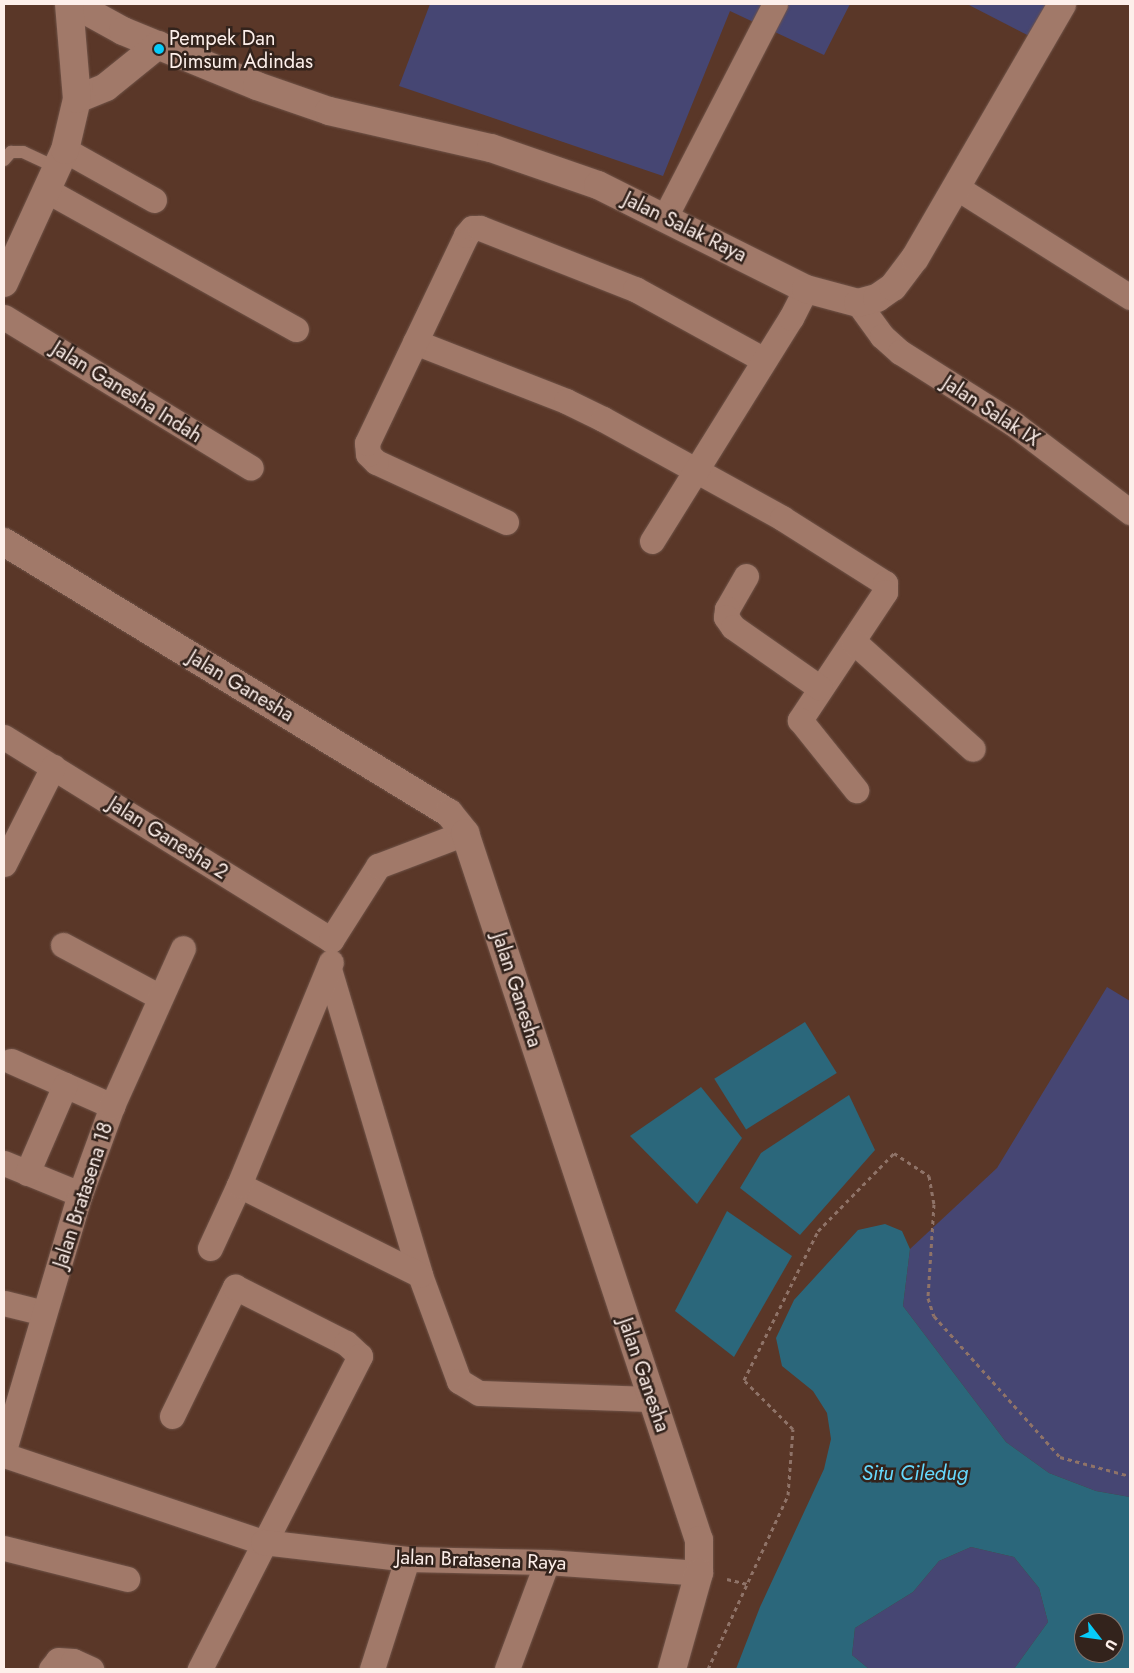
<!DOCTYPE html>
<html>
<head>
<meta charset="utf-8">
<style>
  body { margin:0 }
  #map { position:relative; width:1134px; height:1673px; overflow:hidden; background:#5a3728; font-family:Jost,sans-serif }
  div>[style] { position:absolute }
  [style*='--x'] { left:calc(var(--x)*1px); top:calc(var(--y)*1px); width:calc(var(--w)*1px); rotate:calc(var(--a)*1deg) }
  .green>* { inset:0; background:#464673 }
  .water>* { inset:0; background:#2b677b; transform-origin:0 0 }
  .path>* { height:3px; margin-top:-1.5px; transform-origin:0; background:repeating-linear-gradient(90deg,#8f7368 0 4px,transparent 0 8px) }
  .roads { filter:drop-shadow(0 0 1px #705449) drop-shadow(0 0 1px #705449) }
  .service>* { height:12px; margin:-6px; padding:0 6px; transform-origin:6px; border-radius:6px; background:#a17969 }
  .minor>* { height:25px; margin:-12.5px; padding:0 12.5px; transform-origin:12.5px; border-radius:12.5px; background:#a17969 }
  .tertiary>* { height:28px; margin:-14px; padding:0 14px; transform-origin:14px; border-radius:14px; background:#a17969 }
  .dots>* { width:14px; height:14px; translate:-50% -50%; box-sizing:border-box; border:2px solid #33231c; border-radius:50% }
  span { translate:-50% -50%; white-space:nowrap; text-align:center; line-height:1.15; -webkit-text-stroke:5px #33231c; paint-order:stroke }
  .poi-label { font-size:20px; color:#fdefea }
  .left { translate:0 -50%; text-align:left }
  .street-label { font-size:20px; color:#fdefea }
  .water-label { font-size:21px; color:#66d9fe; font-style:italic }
  .frame { position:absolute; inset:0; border:5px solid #fdefea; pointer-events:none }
  .north { position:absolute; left:1074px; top:1613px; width:50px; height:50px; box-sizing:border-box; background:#33231c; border:1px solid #84756e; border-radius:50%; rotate:120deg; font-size:14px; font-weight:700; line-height:20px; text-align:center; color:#fdefea }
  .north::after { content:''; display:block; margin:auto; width:18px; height:22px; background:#07cbf9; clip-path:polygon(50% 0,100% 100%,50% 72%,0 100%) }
</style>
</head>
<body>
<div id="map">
  <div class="green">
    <i style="clip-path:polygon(430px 4px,850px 4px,824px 55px,730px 11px,663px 176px,399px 86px)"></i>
    <i style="clip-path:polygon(967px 4px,1062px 4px,1039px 41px)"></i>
    <i style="clip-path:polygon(1107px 987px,1130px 1001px,1130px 1497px,1096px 1491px,1049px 1473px,1006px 1442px,903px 1306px,910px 1249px,997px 1168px)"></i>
    <i style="clip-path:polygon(971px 1547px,1014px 1557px,1039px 1588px,1048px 1622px,1014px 1669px,869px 1669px,852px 1655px,855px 1628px,913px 1592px,939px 1561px)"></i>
  </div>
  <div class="water">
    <i style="left:805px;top:1022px;width:60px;height:107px;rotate:58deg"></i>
    <i style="clip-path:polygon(701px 1087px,742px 1138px,697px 1204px,630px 1136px)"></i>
    <i style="clip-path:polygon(849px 1095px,875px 1150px,800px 1235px,740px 1188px,761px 1153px)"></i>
    <i style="clip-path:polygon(727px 1211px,792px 1256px,734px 1357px,675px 1311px)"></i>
    <i style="clip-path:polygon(evenodd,885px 1224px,902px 1231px,910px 1249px,903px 1306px,1006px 1442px,1049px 1473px,1096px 1491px,1130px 1497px,1130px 1669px,1014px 1669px,1048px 1622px,1039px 1588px,1014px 1557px,971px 1547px,939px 1561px,913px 1592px,855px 1628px,852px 1655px,869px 1669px,736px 1669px,760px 1607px,824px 1469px,831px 1439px,827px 1413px,813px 1391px,782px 1366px,776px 1338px,794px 1300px,858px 1230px,885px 1224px,1084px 1623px,1114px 1623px,1114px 1653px,1084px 1653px,1084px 1623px)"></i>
  </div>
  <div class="path">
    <i style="--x:727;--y:1579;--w:21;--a:14"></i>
    <i style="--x:708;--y:1669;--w:192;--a:-65.3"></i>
    <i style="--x:788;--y:1495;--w:66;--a:-85.7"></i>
    <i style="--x:793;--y:1429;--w:69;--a:-135"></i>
    <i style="--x:744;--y:1380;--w:166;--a:-63.6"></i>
    <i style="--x:818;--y:1231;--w:109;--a:-45.7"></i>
    <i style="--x:894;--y:1153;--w:42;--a:33.3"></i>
    <i style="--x:929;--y:1176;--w:28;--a:80"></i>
    <i style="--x:934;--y:1204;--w:94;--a:93.7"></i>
    <i style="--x:928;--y:1298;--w:19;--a:72"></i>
    <i style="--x:934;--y:1316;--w:189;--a:48.2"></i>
    <i style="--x:1060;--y:1457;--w:73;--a:15.2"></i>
  </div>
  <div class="roads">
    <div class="service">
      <i style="--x:4;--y:160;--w:11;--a:-49"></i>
      <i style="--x:11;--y:152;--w:12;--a:0"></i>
      <i style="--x:23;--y:152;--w:38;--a:25"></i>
    </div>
    <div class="minor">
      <i style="--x:65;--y:150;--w:102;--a:29.3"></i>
      <i style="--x:956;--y:187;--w:206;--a:32.3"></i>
      <i style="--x:46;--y:190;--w:286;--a:29.1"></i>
      <i style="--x:665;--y:217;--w:240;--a:-62.7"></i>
      <i style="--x:858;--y:303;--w:41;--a:54"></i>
      <i style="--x:882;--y:336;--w:24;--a:42"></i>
      <i style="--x:900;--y:352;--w:135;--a:32.3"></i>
      <i style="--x:1014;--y:424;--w:146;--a:37.2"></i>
      <i style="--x:4;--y:317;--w:289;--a:31.4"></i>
      <i style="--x:415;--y:342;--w:162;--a:21.3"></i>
      <i style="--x:566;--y:401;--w:41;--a:25.9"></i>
      <i style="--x:603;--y:419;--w:205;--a:28.9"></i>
      <i style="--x:782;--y:518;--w:122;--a:32.3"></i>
      <i style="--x:885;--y:583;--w:9;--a:90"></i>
      <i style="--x:885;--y:592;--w:154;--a:123.6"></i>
      <i style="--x:800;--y:720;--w:90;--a:51.3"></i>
      <i style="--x:506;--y:522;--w:143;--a:-155.2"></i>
      <i style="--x:376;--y:462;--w:11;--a:-135"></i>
      <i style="--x:368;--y:454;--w:11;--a:-95"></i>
      <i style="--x:367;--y:443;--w:230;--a:-64.5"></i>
      <i style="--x:466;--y:235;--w:9;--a:-49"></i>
      <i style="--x:472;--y:228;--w:8;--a:0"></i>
      <i style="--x:480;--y:228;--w:167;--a:21.5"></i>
      <i style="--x:635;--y:289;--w:147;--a:28.8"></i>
      <i style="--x:652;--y:541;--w:263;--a:-58.1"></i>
      <i style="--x:791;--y:318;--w:33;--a:-63"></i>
      <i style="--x:746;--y:576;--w:38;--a:120"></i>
      <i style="--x:727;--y:609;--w:8;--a:97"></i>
      <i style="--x:726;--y:617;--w:12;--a:55"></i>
      <i style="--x:733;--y:627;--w:106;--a:35"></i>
      <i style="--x:853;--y:641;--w:161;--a:42"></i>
      <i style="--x:4;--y:737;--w:385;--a:31.8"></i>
      <i style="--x:4;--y:864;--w:109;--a:-63.2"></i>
      <i style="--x:331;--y:940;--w:88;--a:-57.6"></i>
      <i style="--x:378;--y:866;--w:93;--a:-20.8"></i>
      <i style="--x:63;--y:945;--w:110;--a:28.2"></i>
      <i style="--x:329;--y:969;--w:319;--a:73.4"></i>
      <i style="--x:420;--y:1275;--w:113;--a:69.8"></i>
      <i style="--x:459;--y:1381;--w:23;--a:31"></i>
      <i style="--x:479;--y:1393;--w:172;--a:2"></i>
      <i style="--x:11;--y:1061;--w:111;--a:24"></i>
      <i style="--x:4;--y:1163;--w:82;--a:22.2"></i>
      <i style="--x:27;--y:1173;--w:96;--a:-66.6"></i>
      <i style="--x:239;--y:1185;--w:202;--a:26.4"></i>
      <i style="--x:210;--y:1248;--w:69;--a:-65.3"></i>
      <i style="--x:239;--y:1185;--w:241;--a:-67.6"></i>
      <i style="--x:4;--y:1303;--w:41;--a:14"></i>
      <i style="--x:172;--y:1416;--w:144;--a:-64"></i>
      <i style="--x:235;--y:1287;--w:124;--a:26.8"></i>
      <i style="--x:346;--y:1343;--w:19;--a:43"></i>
      <i style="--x:360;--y:1356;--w:352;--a:117.1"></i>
      <i style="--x:4;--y:1450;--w:267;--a:-73.5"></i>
      <i style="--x:80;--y:1194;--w:94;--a:-70"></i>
      <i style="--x:112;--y:1106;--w:173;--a:-65.8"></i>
      <i style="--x:4;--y:1455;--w:273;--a:18.6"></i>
      <i style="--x:263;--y:1542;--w:145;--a:6.7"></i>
      <i style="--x:407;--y:1559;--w:140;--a:1.2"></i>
      <i style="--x:547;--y:1562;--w:152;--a:4.1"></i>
      <i style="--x:4;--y:1548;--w:127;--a:14.1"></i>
      <i style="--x:51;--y:1669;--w:11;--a:-52"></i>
      <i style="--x:58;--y:1660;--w:15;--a:4"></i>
      <i style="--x:73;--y:1661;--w:20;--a:24"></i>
      <i style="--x:372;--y:1669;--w:115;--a:-72.3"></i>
      <i style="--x:507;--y:1669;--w:114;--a:-69.5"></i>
    </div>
    <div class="tertiary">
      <i style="--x:74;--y:4;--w:56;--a:28.9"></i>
      <i style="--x:123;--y:31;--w:145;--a:22.3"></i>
      <i style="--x:257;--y:86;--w:76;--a:19.1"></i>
      <i style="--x:329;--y:111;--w:166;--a:12.9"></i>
      <i style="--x:491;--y:148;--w:113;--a:19.1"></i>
      <i style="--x:598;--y:185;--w:233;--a:26.6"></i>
      <i style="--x:806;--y:289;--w:54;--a:15.1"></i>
      <i style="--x:858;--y:303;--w:20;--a:-15"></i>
      <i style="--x:877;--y:298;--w:19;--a:-35"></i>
      <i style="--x:893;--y:287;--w:36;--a:-53"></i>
      <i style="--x:915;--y:258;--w:293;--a:-59.9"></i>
      <i style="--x:77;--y:99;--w:31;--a:-22"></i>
      <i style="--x:106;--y:87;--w:67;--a:-38.9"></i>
      <i style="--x:4;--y:283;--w:146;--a:-65.4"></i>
      <i style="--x:65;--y:150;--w:52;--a:-76.8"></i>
      <i style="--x:77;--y:99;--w:95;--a:-94.8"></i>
      <i style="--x:4;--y:542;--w:521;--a:31.34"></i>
      <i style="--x:449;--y:813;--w:26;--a:51"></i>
      <i style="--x:465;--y:833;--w:745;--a:71.69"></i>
      <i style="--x:699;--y:1540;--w:33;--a:90"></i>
      <i style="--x:699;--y:1573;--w:100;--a:105.7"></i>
    </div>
  </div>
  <div class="dots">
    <i style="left:159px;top:49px;background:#07cbf9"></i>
  </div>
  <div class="poi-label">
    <span class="left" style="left:169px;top:50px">Pempek Dan<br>Dimsum Adindas</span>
  </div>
  <div class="street-label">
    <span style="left:685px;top:227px;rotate:26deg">Jalan Salak Raya</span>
    <span style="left:127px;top:392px;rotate:32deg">Jalan Ganesha Indah</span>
    <span style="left:991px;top:411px;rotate:33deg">Jalan Salak IX</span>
    <span style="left:241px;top:686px;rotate:31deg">Jalan Ganesha</span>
    <span style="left:168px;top:838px;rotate:32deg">Jalan Ganesha 2</span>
    <span style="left:517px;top:990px;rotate:72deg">Jalan Ganesha</span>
    <span style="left:83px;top:1195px;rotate:-72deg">Jalan Bratasena 18</span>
    <span style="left:644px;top:1375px;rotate:71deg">Jalan Ganesha</span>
    <span style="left:481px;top:1560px;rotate:2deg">Jalan Bratasena Raya</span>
  </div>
  <div class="water-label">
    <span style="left:915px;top:1473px">Situ Ciledug</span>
  </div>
  <div class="frame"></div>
  <div class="north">U</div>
</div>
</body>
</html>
